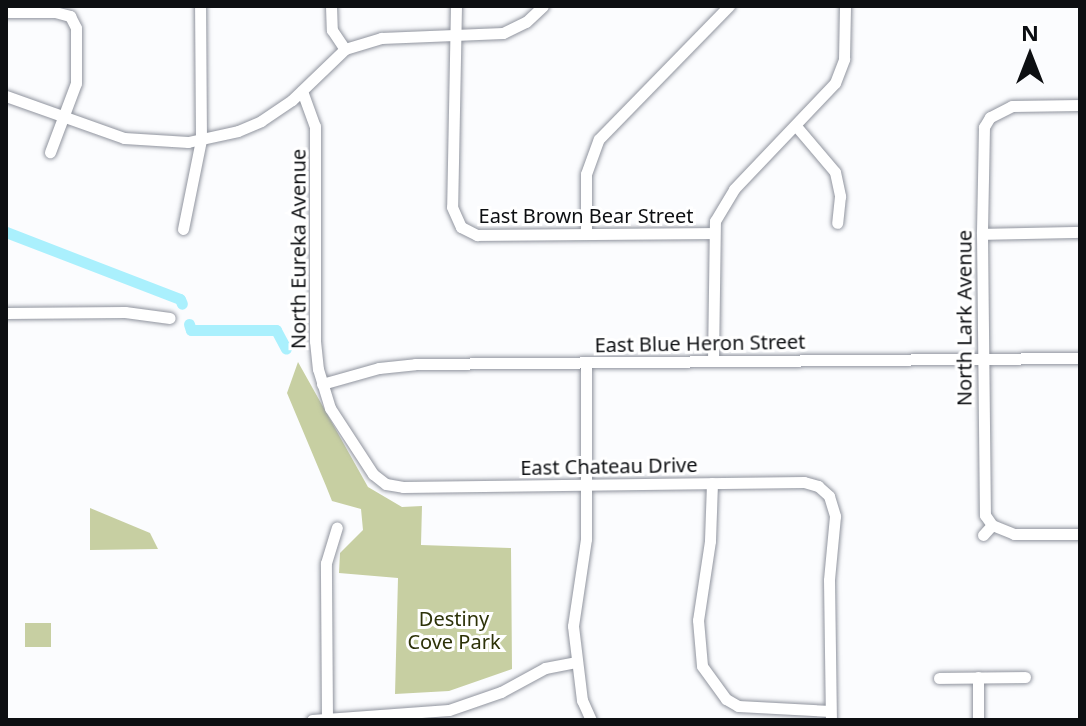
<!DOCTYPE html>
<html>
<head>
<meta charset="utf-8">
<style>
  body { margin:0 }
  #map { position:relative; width:1086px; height:726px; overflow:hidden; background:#fbfcfe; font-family:"Noto Sans",sans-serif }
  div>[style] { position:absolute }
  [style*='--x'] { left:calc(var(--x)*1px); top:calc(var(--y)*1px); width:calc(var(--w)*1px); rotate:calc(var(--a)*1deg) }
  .green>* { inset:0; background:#c7cfa2; transform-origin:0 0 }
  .canal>* { height:11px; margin:-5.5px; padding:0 5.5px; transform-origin:5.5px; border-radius:5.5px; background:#aaf0fd }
  .roads { filter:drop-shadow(0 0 2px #90949e) drop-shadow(0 0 2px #90949e) }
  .minor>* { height:11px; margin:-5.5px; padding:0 5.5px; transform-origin:5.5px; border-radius:5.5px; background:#fff }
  span { translate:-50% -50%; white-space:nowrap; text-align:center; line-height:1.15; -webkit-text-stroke:6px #fff; paint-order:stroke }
  .street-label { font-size:20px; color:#0d0f12 }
  .park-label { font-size:20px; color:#2d3208 }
  .frame { position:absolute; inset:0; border:8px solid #0d0f12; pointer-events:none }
  .north { position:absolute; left:990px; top:16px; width:80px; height:80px; -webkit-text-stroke:6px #fff; paint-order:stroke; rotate:0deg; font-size:22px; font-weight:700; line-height:32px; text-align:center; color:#0d0f12 }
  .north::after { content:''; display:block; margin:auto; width:28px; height:36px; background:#0d0f12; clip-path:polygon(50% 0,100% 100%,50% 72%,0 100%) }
</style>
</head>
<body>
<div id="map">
  <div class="green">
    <i style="clip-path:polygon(298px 362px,368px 487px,402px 507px,422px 506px,421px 545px,511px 548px,512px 669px,449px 691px,395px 694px,398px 578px,339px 573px,340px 553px,363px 530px,361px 509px,332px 501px,326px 486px,287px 393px)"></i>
    <i style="clip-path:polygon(90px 508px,150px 533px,158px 549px,90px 550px)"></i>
    <i style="left:25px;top:623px;width:26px;height:24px"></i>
  </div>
  <div class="canal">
    <i style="--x:6;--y:232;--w:186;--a:21.1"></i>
    <i style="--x:180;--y:299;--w:5;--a:68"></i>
    <i style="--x:189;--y:324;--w:6;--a:72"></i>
    <i style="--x:191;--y:330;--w:85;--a:0"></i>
    <i style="--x:276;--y:330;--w:21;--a:62"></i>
  </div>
  <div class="roads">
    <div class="minor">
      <i style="--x:331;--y:6;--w:24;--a:88"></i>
      <i style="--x:332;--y:30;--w:23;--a:56"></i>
      <i style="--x:456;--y:6;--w:201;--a:91.1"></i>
      <i style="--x:452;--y:207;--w:22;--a:66"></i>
      <i style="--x:461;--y:227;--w:18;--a:27"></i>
      <i style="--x:477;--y:235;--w:236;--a:-0.5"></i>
      <i style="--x:6;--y:12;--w:49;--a:0"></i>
      <i style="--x:55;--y:12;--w:16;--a:15"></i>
      <i style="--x:70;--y:16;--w:13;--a:63"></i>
      <i style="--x:76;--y:28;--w:55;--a:90"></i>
      <i style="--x:76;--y:83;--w:74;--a:110.6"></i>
      <i style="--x:302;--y:91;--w:37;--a:70"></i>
      <i style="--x:315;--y:126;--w:215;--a:90"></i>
      <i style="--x:315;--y:341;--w:28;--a:84"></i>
      <i style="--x:318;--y:369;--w:41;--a:72.9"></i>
      <i style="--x:330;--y:408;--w:79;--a:56.9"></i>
      <i style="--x:373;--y:474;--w:16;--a:38"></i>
      <i style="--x:386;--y:484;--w:17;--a:10"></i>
      <i style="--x:403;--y:487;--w:401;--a:-0.7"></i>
      <i style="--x:804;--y:482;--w:15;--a:16"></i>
      <i style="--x:818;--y:486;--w:15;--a:42"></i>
      <i style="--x:829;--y:496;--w:21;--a:73"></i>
      <i style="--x:835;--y:516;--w:64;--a:95.4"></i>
      <i style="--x:829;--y:580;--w:140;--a:89.2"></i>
      <i style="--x:6;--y:96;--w:125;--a:19.6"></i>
      <i style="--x:124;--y:138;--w:64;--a:3.6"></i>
      <i style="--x:188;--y:142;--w:51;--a:-12.4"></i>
      <i style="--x:238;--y:131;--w:25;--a:-23"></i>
      <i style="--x:261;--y:121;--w:37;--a:-34"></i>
      <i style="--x:292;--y:100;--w:74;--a:-43.9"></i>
      <i style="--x:345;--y:49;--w:38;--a:-17"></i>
      <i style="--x:381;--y:38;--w:122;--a:-2.3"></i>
      <i style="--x:503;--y:33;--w:25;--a:-26"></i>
      <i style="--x:526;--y:22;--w:23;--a:-43"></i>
      <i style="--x:1080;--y:105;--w:68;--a:179.2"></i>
      <i style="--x:1012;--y:106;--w:25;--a:153"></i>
      <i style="--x:990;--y:117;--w:12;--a:121"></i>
      <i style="--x:984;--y:127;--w:107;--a:91.1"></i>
      <i style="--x:982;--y:234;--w:281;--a:89.4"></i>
      <i style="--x:985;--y:515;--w:12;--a:55"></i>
      <i style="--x:992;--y:525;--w:24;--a:22"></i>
      <i style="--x:1014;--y:534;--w:66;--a:0"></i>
      <i style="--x:796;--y:126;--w:60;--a:49.7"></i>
      <i style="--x:835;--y:172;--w:25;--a:78"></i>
      <i style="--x:840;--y:196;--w:27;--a:96"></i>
      <i style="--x:183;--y:229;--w:91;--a:-78.6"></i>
      <i style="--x:201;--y:140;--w:134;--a:-90.4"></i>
      <i style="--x:586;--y:234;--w:60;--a:-90"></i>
      <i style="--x:586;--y:174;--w:37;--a:-70"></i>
      <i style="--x:599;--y:139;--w:186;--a:-45.7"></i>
      <i style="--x:982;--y:234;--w:98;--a:-1.2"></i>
      <i style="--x:6;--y:313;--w:119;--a:-0.5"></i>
      <i style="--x:125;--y:312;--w:45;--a:7.6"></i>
      <i style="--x:713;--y:361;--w:140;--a:-89.2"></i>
      <i style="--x:715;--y:221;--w:37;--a:-59"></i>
      <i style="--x:734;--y:189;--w:146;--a:-46.4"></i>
      <i style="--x:835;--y:83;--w:26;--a:-69"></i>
      <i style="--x:844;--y:59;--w:53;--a:-88.9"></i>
      <i style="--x:586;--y:362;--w:177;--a:90"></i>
      <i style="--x:586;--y:539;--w:88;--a:98.5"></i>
      <i style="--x:573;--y:626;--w:75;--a:83.1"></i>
      <i style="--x:582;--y:700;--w:22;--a:66"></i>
      <i style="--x:322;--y:384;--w:59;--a:-15.7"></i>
      <i style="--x:379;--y:368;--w:36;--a:-6"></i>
      <i style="--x:415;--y:364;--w:665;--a:-0.52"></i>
      <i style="--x:712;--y:483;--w:58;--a:92"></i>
      <i style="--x:710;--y:541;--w:80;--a:98.6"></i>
      <i style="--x:698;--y:620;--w:46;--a:85"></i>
      <i style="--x:702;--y:666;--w:41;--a:54"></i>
      <i style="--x:726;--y:699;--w:14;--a:30"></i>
      <i style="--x:738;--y:706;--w:92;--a:3.1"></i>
      <i style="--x:983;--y:535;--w:13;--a:-48"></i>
      <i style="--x:978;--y:677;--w:43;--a:90"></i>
      <i style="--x:939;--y:678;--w:86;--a:-0.7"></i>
      <i style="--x:312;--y:720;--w:137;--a:-4.2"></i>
      <i style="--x:449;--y:710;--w:55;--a:-19.1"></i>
      <i style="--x:501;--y:692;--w:50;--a:-28.6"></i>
      <i style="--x:545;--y:668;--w:31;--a:-11"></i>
      <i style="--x:327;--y:720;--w:157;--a:-90.4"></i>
      <i style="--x:326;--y:563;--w:37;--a:-73"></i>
    </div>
  </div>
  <div class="street-label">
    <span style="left:586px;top:215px">East Brown Bear Street</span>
    <span style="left:298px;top:249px;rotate:-90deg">North Eureka Avenue</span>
    <span style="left:964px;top:318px;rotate:-90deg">North Lark Avenue</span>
    <span style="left:700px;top:343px;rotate:-1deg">East Blue Heron Street</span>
    <span style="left:609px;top:466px;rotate:-1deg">East Chateau Drive</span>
  </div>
  <div class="park-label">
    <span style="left:454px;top:630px">Destiny<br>Cove Park</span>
  </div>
  <div class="frame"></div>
  <div class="north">N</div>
</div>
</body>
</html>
